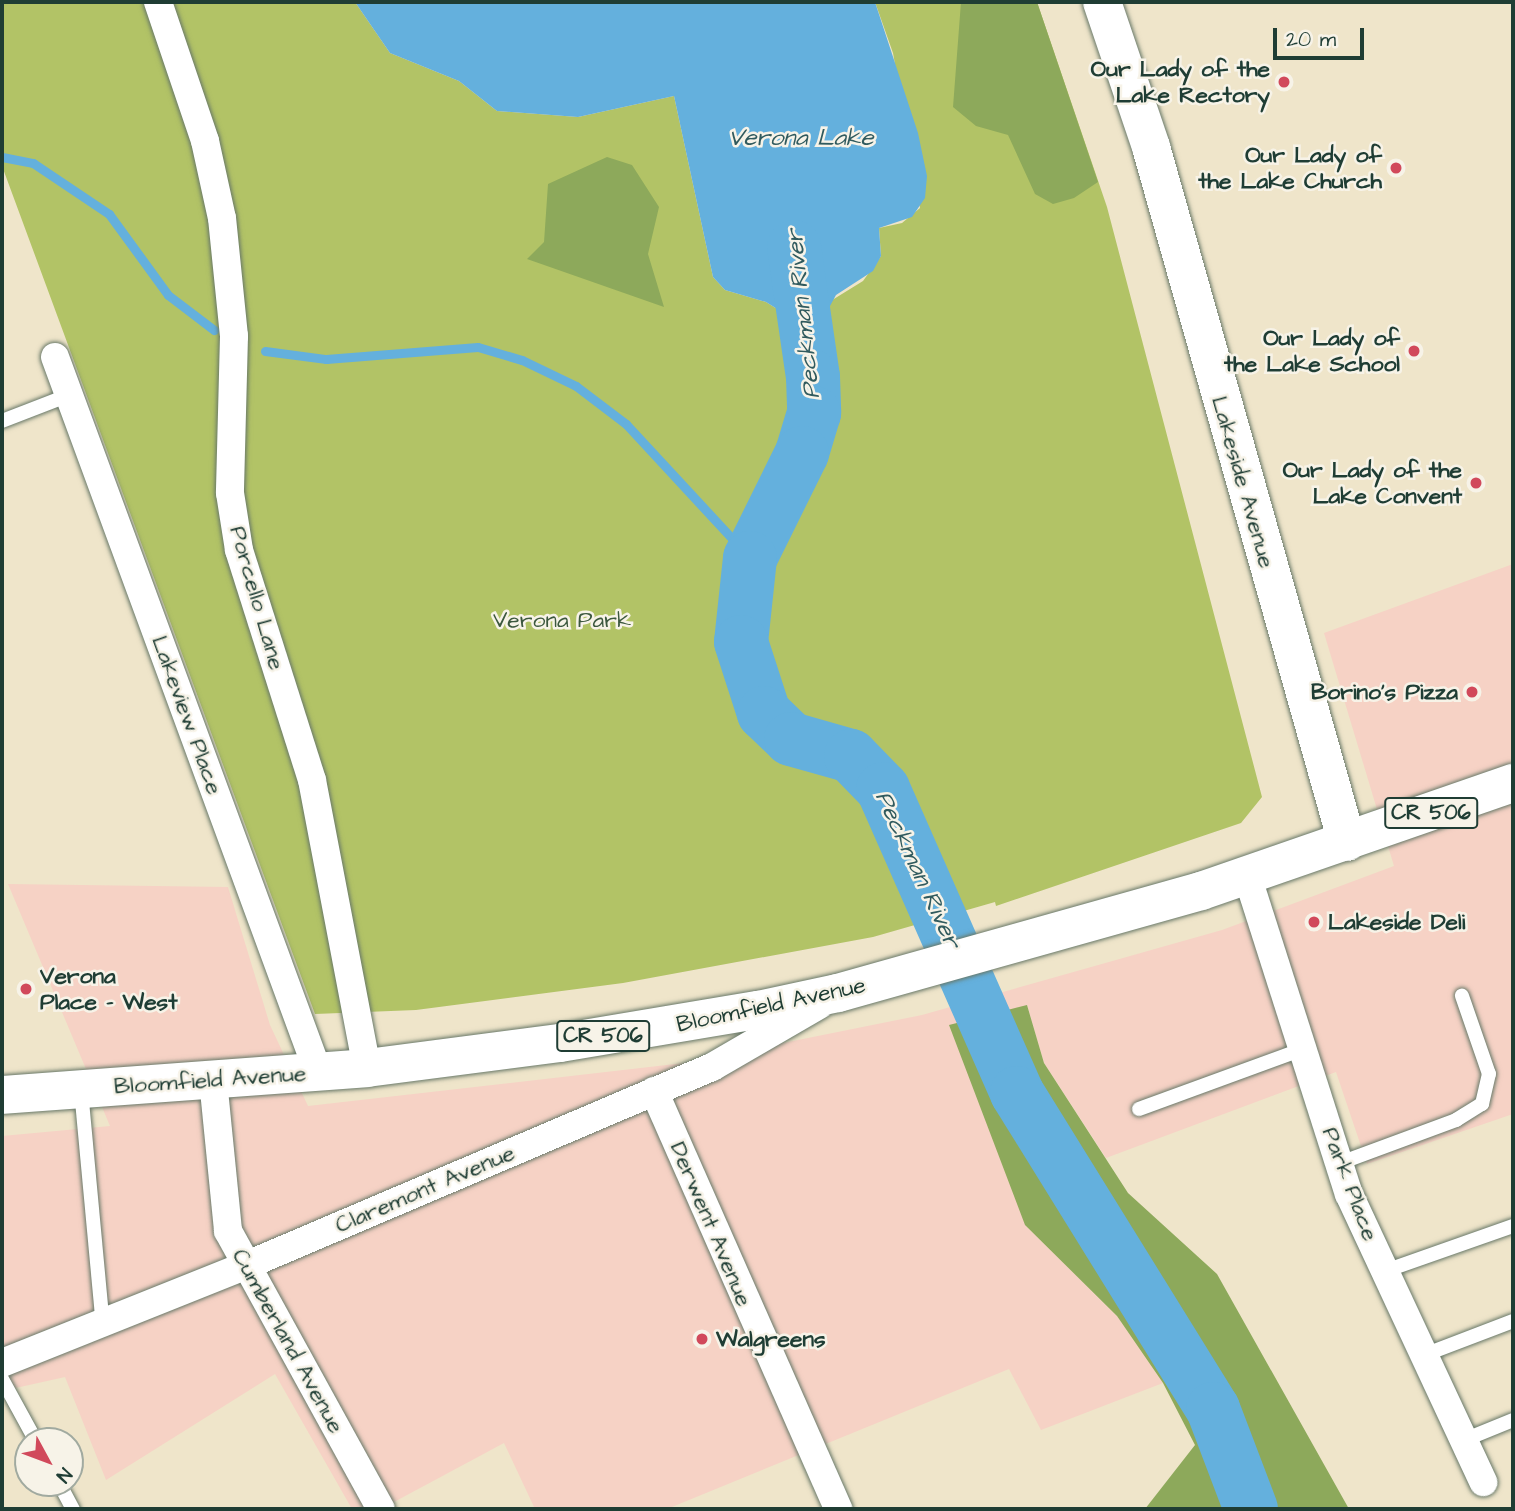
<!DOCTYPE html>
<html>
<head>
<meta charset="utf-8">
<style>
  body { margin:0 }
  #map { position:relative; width:1515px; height:1511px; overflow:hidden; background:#efe5ca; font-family:"Architects Daughter",sans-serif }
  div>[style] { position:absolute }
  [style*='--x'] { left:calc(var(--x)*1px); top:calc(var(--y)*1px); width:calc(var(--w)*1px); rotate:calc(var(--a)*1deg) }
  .built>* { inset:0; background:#f6d2c5 }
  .green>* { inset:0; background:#b2c366 }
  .forest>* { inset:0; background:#8da95b }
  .water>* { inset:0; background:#64b0dd }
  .stream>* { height:9px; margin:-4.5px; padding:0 4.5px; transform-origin:4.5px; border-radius:4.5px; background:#64b0dd }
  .river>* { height:54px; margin:-27px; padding:0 27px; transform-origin:27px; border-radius:27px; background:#64b0dd }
  .roads { filter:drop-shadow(0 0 2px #687868) drop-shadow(0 0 2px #687868) }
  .lane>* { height:14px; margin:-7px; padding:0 7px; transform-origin:7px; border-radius:7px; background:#fff }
  .street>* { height:28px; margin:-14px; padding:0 14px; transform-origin:14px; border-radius:14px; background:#fff }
  .secondary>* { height:38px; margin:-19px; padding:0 19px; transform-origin:19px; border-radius:19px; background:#fff }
  .primary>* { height:38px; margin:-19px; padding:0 19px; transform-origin:19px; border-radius:19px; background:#fff }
  .dots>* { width:19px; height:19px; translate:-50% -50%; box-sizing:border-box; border:4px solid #f7f3e8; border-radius:50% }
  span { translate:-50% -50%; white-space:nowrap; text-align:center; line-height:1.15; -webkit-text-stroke:5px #f7f3e8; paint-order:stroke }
  .shield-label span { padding:2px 5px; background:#f7f3e8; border:2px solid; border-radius:5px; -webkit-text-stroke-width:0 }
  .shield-label { font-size:21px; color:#1f3d34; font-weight:700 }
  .poi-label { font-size:23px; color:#1f3d34; font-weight:700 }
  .right { translate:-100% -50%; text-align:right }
  .left { translate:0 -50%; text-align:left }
  .street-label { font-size:23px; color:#1f3d34 }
  .park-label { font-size:23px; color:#3c583e }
  .water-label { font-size:24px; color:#305a5e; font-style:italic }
  .frame { position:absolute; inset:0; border:4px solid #1f3d34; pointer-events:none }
  .north { position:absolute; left:14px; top:1427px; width:70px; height:70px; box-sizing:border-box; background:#f7f3e8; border:2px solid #a1aaa0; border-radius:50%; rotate:131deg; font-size:19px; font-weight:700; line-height:28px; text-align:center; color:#1f3d34 }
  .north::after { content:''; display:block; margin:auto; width:24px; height:32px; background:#d1495b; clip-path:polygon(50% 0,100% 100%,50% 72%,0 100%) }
  .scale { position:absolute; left:1273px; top:28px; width:91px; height:32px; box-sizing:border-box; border:4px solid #1f3d34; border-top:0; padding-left:9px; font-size:21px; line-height:24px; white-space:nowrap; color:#1f3d34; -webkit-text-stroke:5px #f7f3e8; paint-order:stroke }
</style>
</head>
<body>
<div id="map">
  <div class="built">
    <i style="clip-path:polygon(1513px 564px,1513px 1114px,1367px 1164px,1336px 1072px,1106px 1158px,1044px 1063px,1027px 1005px,1025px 1225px,1117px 1316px,1163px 1383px,1041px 1430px,1009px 1369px,667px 1509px,535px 1509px,504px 1443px,381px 1509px,352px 1509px,275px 1374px,106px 1480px,65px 1377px,2px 1391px,2px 1136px,110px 1126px,8px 884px,228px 887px,270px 1025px,308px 1106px,684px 1063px,922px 1015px,1222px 930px,1394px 866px,1324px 633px)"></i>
  </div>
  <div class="green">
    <i style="clip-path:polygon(2px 2px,355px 2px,390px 53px,459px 81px,497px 111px,578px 117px,674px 96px,713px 277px,725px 290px,766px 302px,782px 312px,787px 324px,824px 316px,829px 302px,863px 281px,881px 256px,879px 228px,902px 223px,920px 208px,893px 53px,875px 2px,1037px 2px,1107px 207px,1262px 797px,1241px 823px,996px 906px,995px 902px,873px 937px,623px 983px,416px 1010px,315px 1014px,2px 166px)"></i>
  </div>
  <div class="forest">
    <i style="clip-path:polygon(961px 2px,1037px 2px,1098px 182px,1074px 198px,1053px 204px,1035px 194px,1008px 135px,976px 126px,953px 107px)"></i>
    <i style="clip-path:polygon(607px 157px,632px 165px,659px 207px,648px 254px,664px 307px,527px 259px,544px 242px,548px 184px)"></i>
    <i style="clip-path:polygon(1027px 1005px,1044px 1063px,1128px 1193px,1217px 1274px,1349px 1509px,1145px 1509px,1195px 1445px,1163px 1383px,1117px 1316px,1025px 1225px,949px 1025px)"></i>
  </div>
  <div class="water">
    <i style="clip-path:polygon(355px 2px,875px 2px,918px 133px,927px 176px,925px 198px,912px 217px,879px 228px,881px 256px,873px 271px,836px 295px,824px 317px,787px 324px,782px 312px,766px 302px,725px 290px,713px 277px,674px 96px,578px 117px,497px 111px,459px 81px,390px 53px)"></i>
  </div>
  <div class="stream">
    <i style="--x:2;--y:157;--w:32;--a:11"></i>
    <i style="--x:33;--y:163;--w:92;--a:33.9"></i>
    <i style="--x:109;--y:214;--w:100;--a:53.9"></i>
    <i style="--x:168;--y:295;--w:58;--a:37.3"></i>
    <i style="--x:265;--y:351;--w:62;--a:7.5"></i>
    <i style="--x:326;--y:359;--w:152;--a:-4.5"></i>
    <i style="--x:478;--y:347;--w:46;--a:16.5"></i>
    <i style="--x:522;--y:360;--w:60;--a:25.7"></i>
    <i style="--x:576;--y:386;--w:63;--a:37.2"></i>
    <i style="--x:626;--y:424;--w:183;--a:47.2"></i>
  </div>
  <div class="river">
    <i style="--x:794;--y:247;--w:131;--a:81.7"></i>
    <i style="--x:813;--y:377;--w:36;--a:88"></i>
    <i style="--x:814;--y:413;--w:42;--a:106.7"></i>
    <i style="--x:802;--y:453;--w:117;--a:116.3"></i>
    <i style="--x:750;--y:558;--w:84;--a:96.1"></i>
    <i style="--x:741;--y:642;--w:75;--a:72.1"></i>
    <i style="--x:764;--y:713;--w:37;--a:44"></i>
    <i style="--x:791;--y:739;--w:62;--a:15.8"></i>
    <i style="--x:851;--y:756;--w:46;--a:45.9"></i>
    <i style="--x:883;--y:789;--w:332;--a:66.2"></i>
    <i style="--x:1017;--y:1093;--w:372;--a:58.2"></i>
    <i style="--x:1213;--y:1409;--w:107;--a:69.2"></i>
  </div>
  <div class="roads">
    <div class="lane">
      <i style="--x:2;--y:421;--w:72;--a:-21.2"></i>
      <i style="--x:81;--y:1090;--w:236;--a:84.7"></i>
      <i style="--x:1139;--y:1109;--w:175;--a:-20.1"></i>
      <i style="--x:1340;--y:1163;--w:124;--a:-20.3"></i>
      <i style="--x:1456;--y:1120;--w:31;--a:-32"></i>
      <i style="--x:1482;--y:1104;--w:31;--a:-77"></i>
      <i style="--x:1489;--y:1074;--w:83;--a:-109.1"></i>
      <i style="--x:1385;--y:1271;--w:136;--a:-19.4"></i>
      <i style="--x:1424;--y:1355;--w:95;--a:-20.9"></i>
      <i style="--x:2;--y:1379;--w:71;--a:61.3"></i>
      <i style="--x:1464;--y:1440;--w:53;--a:-22.2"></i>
      <i style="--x:59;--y:1483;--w:30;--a:62"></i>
    </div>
    <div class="street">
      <i style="--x:158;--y:2;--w:147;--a:71.3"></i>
      <i style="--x:205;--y:141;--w:79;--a:77.6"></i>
      <i style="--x:222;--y:218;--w:119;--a:84.2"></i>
      <i style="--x:234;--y:336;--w:157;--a:91.5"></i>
      <i style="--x:230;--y:493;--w:58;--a:81"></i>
      <i style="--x:239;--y:550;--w:241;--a:72.4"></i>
      <i style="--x:312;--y:780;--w:293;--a:79.2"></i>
      <i style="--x:55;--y:357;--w:762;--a:69.8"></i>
      <i style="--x:1247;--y:875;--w:335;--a:72.3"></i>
      <i style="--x:1349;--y:1194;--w:318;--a:65"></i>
      <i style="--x:213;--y:1080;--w:152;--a:84.3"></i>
      <i style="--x:228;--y:1231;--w:317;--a:61.2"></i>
      <i style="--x:654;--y:1091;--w:457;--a:66.2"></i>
      <i style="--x:2;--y:1363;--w:262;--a:-21.8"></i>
      <i style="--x:245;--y:1266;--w:508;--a:-23.08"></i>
      <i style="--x:712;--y:1067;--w:124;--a:-30.1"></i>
    </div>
    <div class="secondary">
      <i style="--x:1102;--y:2;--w:153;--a:71.3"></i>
      <i style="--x:1151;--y:147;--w:722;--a:74.25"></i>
    </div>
    <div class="primary">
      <i style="--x:2;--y:1095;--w:366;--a:-4.2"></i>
      <i style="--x:367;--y:1068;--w:195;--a:-7.4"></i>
      <i style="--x:560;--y:1043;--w:201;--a:-9.5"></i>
      <i style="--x:758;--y:1010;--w:82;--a:-12"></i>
      <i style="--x:838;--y:993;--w:377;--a:-15.7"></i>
      <i style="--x:1201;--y:891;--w:330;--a:-19.1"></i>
    </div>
  </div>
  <div class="dots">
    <i style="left:1284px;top:82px;background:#d1495b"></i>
    <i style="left:1396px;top:168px;background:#d1495b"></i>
    <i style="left:1414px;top:351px;background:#d1495b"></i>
    <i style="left:1476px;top:483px;background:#d1495b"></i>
    <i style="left:1472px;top:692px;background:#d1495b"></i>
    <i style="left:1314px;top:922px;background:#d1495b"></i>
    <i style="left:26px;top:989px;background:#d1495b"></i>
    <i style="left:702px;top:1339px;background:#d1495b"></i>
  </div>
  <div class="shield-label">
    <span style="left:1431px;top:813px">CR 506</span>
    <span style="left:603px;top:1036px">CR 506</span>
  </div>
  <div class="poi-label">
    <span class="right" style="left:1270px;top:82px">Our Lady of the<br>Lake Rectory</span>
    <span class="right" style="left:1382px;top:168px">Our Lady of<br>the Lake Church</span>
    <span class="right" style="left:1400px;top:351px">Our Lady of<br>the Lake School</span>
    <span class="right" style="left:1462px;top:483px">Our Lady of the<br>Lake Convent</span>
    <span class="right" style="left:1458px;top:692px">Borino's Pizza</span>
    <span class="left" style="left:1328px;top:922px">Lakeside Deli</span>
    <span class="left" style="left:40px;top:989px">Verona<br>Place - West</span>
    <span class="left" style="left:716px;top:1339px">Walgreens</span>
  </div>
  <div class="street-label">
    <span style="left:1243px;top:482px;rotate:74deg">Lakeside Avenue</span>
    <span style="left:257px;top:598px;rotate:74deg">Porcello Lane</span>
    <span style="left:187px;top:715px;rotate:70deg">Lakeview Place</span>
    <span style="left:771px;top:1005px;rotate:-12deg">Bloomfield Avenue</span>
    <span style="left:210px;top:1080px;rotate:-4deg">Bloomfield Avenue</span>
    <span style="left:1350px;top:1184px;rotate:69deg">Park Place</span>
    <span style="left:425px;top:1189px;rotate:-23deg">Claremont Avenue</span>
    <span style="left:711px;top:1224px;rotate:67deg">Derwent Avenue</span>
    <span style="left:288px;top:1341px;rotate:61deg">Cumberland Avenue</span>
  </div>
  <div class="park-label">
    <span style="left:562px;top:620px">Verona Park</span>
  </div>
  <div class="water-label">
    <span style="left:801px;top:139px">Verona Lake</span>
    <span style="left:804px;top:314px;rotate:-96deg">Peckman River</span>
    <span style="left:917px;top:870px;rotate:65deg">Peckman River</span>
  </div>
  <div class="frame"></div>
  <div class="north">N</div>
  <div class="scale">20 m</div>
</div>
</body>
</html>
